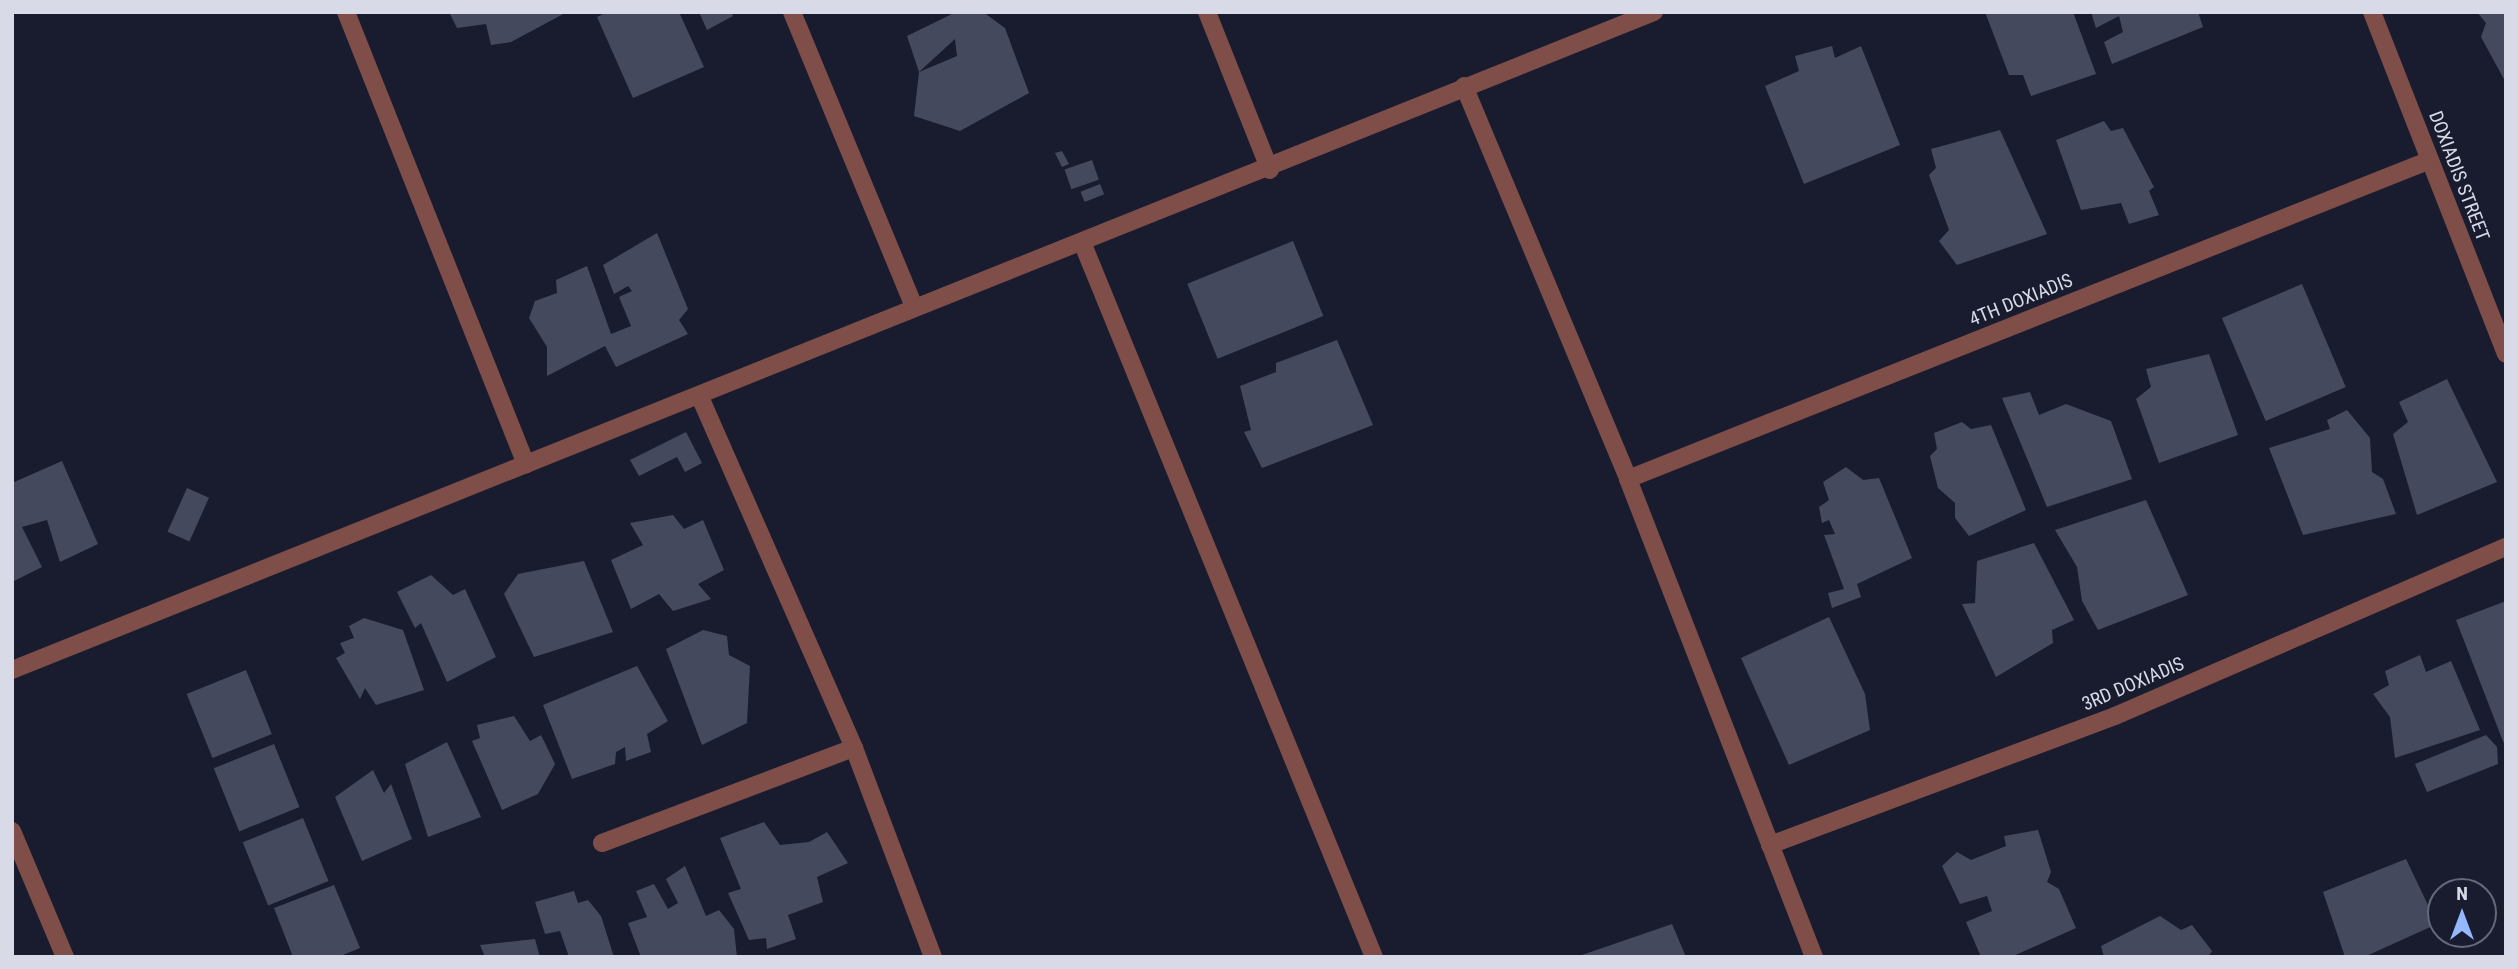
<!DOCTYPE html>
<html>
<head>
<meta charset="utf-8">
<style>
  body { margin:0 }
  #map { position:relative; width:2518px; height:969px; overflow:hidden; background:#191c2e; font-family:"Roboto Condensed",sans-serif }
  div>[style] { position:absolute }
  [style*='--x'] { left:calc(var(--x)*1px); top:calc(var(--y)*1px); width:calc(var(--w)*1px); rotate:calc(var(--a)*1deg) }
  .building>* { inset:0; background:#45495e; transform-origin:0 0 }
  .minor>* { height:18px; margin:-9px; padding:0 9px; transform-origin:9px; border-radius:9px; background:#7f4e49 }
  span { translate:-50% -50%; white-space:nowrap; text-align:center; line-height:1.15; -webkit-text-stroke:5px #191c2e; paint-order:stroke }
  .street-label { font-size:19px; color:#d8dae7 }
  .frame { position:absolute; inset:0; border:14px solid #d8dae7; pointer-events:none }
  .north { position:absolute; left:2427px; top:878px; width:70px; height:70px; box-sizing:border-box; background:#191c2e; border:2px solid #656878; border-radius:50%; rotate:0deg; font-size:19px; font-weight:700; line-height:28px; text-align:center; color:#d8dae7 }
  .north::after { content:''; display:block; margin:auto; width:24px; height:32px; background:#94b7fd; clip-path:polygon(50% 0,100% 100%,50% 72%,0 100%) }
</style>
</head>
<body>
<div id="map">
  <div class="building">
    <i style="clip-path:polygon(449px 12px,567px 12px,511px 42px,491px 45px,486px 24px,457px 28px)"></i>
    <i style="clip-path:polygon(607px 12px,679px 12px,704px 67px,633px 98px,597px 17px)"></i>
    <i style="clip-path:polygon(699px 12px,731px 12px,733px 16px,707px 30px)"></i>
    <i style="clip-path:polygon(evenodd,956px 12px,983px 12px,1005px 28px,1029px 93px,960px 131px,914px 116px,919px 72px,907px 36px,956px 12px,955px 39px,957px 56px,919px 72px,955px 39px)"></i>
    <i style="clip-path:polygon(1985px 12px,2073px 12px,2096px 74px,2031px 96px,2023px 75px,2009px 75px)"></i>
    <i style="clip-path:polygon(2091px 12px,2198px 12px,2203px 27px,2112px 64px,2104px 42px,2123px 32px,2119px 16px,2096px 28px)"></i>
    <i style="clip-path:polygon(2477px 12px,2506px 12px,2506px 83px,2481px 37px,2486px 23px)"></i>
    <i style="clip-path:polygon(1832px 46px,1835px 58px,1861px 46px,1900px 145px,1804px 184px,1765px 86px,1799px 71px,1795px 56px)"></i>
    <i style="clip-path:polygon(2104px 121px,2111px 131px,2123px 128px,2154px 187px,2149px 191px,2159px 215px,2129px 224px,2121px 203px,2081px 210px,2056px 140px)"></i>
    <i style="clip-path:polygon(2000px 130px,2047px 234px,1957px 265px,1939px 241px,1949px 230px,1929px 175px,1936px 168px,1931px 149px)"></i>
    <i style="clip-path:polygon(1062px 151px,1069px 164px,1062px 167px,1055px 153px)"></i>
    <i style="left:1092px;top:160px;width:21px;height:29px;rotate:71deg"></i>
    <i style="left:1100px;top:184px;width:11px;height:21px;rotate:68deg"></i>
    <i style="clip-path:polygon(657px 233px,688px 309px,679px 320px,688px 334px,616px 367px,605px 346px,547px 376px,547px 347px,529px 318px,535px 301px,557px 293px,556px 280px,587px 266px,611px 334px,631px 326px,619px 297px,632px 291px,628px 286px,614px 294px,603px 265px)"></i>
    <i style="left:1293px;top:241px;width:81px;height:114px;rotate:68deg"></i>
    <i style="left:2302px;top:284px;width:112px;height:87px;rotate:67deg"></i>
    <i style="clip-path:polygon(1337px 340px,1373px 425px,1262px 468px,1244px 432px,1251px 430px,1240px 386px,1276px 372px,1276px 363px)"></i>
    <i style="clip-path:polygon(2209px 354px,2238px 435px,2159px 463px,2136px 399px,2151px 387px,2146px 369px)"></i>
    <i style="clip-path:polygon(2447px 379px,2497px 482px,2417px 515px,2393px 434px,2408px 422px,2399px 402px)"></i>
    <i style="clip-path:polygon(2030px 392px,2039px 415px,2066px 404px,2111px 421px,2132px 479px,2047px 507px,2002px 398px)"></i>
    <i style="clip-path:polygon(2347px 410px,2370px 438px,2372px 472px,2383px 479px,2396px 514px,2303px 535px,2269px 448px,2330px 429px,2327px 420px)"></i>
    <i style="clip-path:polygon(1962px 422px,1971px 429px,1991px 425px,2026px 510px,1969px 536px,1955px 518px,1955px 503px,1938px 488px,1930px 456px,1937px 449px,1934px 433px)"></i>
    <i style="clip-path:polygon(686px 432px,702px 463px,685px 472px,677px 457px,639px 476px,630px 460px)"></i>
    <i style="clip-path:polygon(62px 461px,98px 544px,60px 562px,47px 520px,22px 527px,42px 567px,12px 582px,12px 483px)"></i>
    <i style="clip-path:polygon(1846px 467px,1863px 480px,1879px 478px,1912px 558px,1857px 584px,1861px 597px,1832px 608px,1828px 593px,1844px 589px,1824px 535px,1835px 534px,1829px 520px,1822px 523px,1819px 507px,1829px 500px,1823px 482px)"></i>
    <i style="left:187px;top:488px;width:24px;height:48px;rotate:24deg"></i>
    <i style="clip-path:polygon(2146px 500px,2188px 595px,2098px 630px,2082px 601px,2077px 567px,2055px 530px)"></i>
    <i style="clip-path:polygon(673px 515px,684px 529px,703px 520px,724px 570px,698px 584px,711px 599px,673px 611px,659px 594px,631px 609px,611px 560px,643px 545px,630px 523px)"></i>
    <i style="clip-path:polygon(2034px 543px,2074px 620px,2052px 630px,2053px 643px,1996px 677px,1962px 604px,1975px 603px,1977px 561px)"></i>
    <i style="clip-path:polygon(584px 561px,613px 632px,534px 657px,504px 594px,518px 574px)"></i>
    <i style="clip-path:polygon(431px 575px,453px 595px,465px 589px,496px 657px,447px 682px,421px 623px,415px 628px,397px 592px)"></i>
    <i style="clip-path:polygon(2506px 601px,2506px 749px,2456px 620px)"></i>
    <i style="clip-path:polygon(1829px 617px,1865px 694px,1870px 730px,1789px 765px,1741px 658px)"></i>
    <i style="clip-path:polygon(364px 618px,403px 630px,424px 690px,376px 705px,365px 688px,360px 699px,336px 658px,345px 653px,340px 643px,354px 638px,349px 626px)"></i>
    <i style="clip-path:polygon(703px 630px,727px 636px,729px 655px,750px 666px,747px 723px,702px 745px,666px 649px)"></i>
    <i style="clip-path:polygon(2420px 655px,2426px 672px,2451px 661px,2480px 730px,2395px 758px,2390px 717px,2373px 694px,2389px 685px,2385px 671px)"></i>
    <i style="clip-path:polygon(637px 666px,668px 721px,647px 734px,651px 752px,626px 761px,625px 747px,616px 752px,615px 764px,572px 779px,543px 705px)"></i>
    <i style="left:246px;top:670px;width:69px;height:64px;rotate:68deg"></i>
    <i style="clip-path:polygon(514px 716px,530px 741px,541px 735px,555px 764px,538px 794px,502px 810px,472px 741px,480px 738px,477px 725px)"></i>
    <i style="clip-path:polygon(2486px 735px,2497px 747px,2498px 764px,2427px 792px,2415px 764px)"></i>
    <i style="clip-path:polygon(447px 742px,481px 817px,428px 837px,405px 764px)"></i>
    <i style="left:274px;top:744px;width:68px;height:65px;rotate:68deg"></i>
    <i style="clip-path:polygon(373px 770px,384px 793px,391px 784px,412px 839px,362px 861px,335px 797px)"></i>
    <i style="left:303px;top:818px;width:68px;height:65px;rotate:68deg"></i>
    <i style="clip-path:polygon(764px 822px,780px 845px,809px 842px,827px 832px,848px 863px,817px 877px,823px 902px,788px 915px,796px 939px,767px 949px,766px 938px,749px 940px,728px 893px,741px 889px,720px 838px)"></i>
    <i style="clip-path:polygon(2038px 830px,2051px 872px,2047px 882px,2059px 889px,2076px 928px,2011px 957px,1981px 957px,1966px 922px,1992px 911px,1987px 896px,1960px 904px,1942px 866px,1957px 852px,1971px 860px,2006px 846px,2004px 836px)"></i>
    <i style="clip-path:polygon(2406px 859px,2437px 924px,2364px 957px,2345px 957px,2323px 892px)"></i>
    <i style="clip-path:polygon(685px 866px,706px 916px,719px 910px,734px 929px,737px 957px,641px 957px,628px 923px,647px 917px,636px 891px,654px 884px,668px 909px,678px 903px,666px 879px)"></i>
    <i style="clip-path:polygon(334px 885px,360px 948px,338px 957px,293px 957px,274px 908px)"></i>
    <i style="clip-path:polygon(574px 891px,578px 903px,588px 900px,601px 916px,614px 957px,569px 957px,560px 931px,545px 934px,535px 902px)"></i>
    <i style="clip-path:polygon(2160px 916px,2181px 930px,2192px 925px,2212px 951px,2208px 957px,2104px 957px,2101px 946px)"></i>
    <i style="clip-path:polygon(1672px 924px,1686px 957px,1579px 957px,1579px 956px)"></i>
    <i style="clip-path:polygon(535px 939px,540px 957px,485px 957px,480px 945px)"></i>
  </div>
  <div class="minor">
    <i style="--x:346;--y:12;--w:487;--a:68.3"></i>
    <i style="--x:792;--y:12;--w:319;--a:67.5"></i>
    <i style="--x:1207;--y:12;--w:170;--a:68.3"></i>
    <i style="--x:2372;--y:12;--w:367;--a:68.6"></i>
    <i style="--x:1464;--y:86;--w:426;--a:67.3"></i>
    <i style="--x:1628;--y:479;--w:513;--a:68.74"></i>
    <i style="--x:1082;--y:242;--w:772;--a:67.79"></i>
    <i style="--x:700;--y:397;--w:383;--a:66.3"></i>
    <i style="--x:854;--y:748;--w:223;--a:69.3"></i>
    <i style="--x:1628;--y:479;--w:863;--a:-21.69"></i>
    <i style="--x:12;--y:670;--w:1769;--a:-21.84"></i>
    <i style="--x:12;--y:831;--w:137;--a:67.2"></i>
    <i style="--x:602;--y:843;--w:269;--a:-20.7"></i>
    <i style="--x:1770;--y:845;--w:368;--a:-20.5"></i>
    <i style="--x:2115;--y:716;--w:426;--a:-23.4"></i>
  </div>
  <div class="street-label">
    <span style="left:2459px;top:176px;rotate:69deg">DOXIADIS STREET</span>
    <span style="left:2021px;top:300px;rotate:-22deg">4TH DOXIADIS</span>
    <span style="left:2133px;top:684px;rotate:-23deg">3RD DOXIADIS</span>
  </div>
  <div class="frame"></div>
  <div class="north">N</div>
</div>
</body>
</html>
